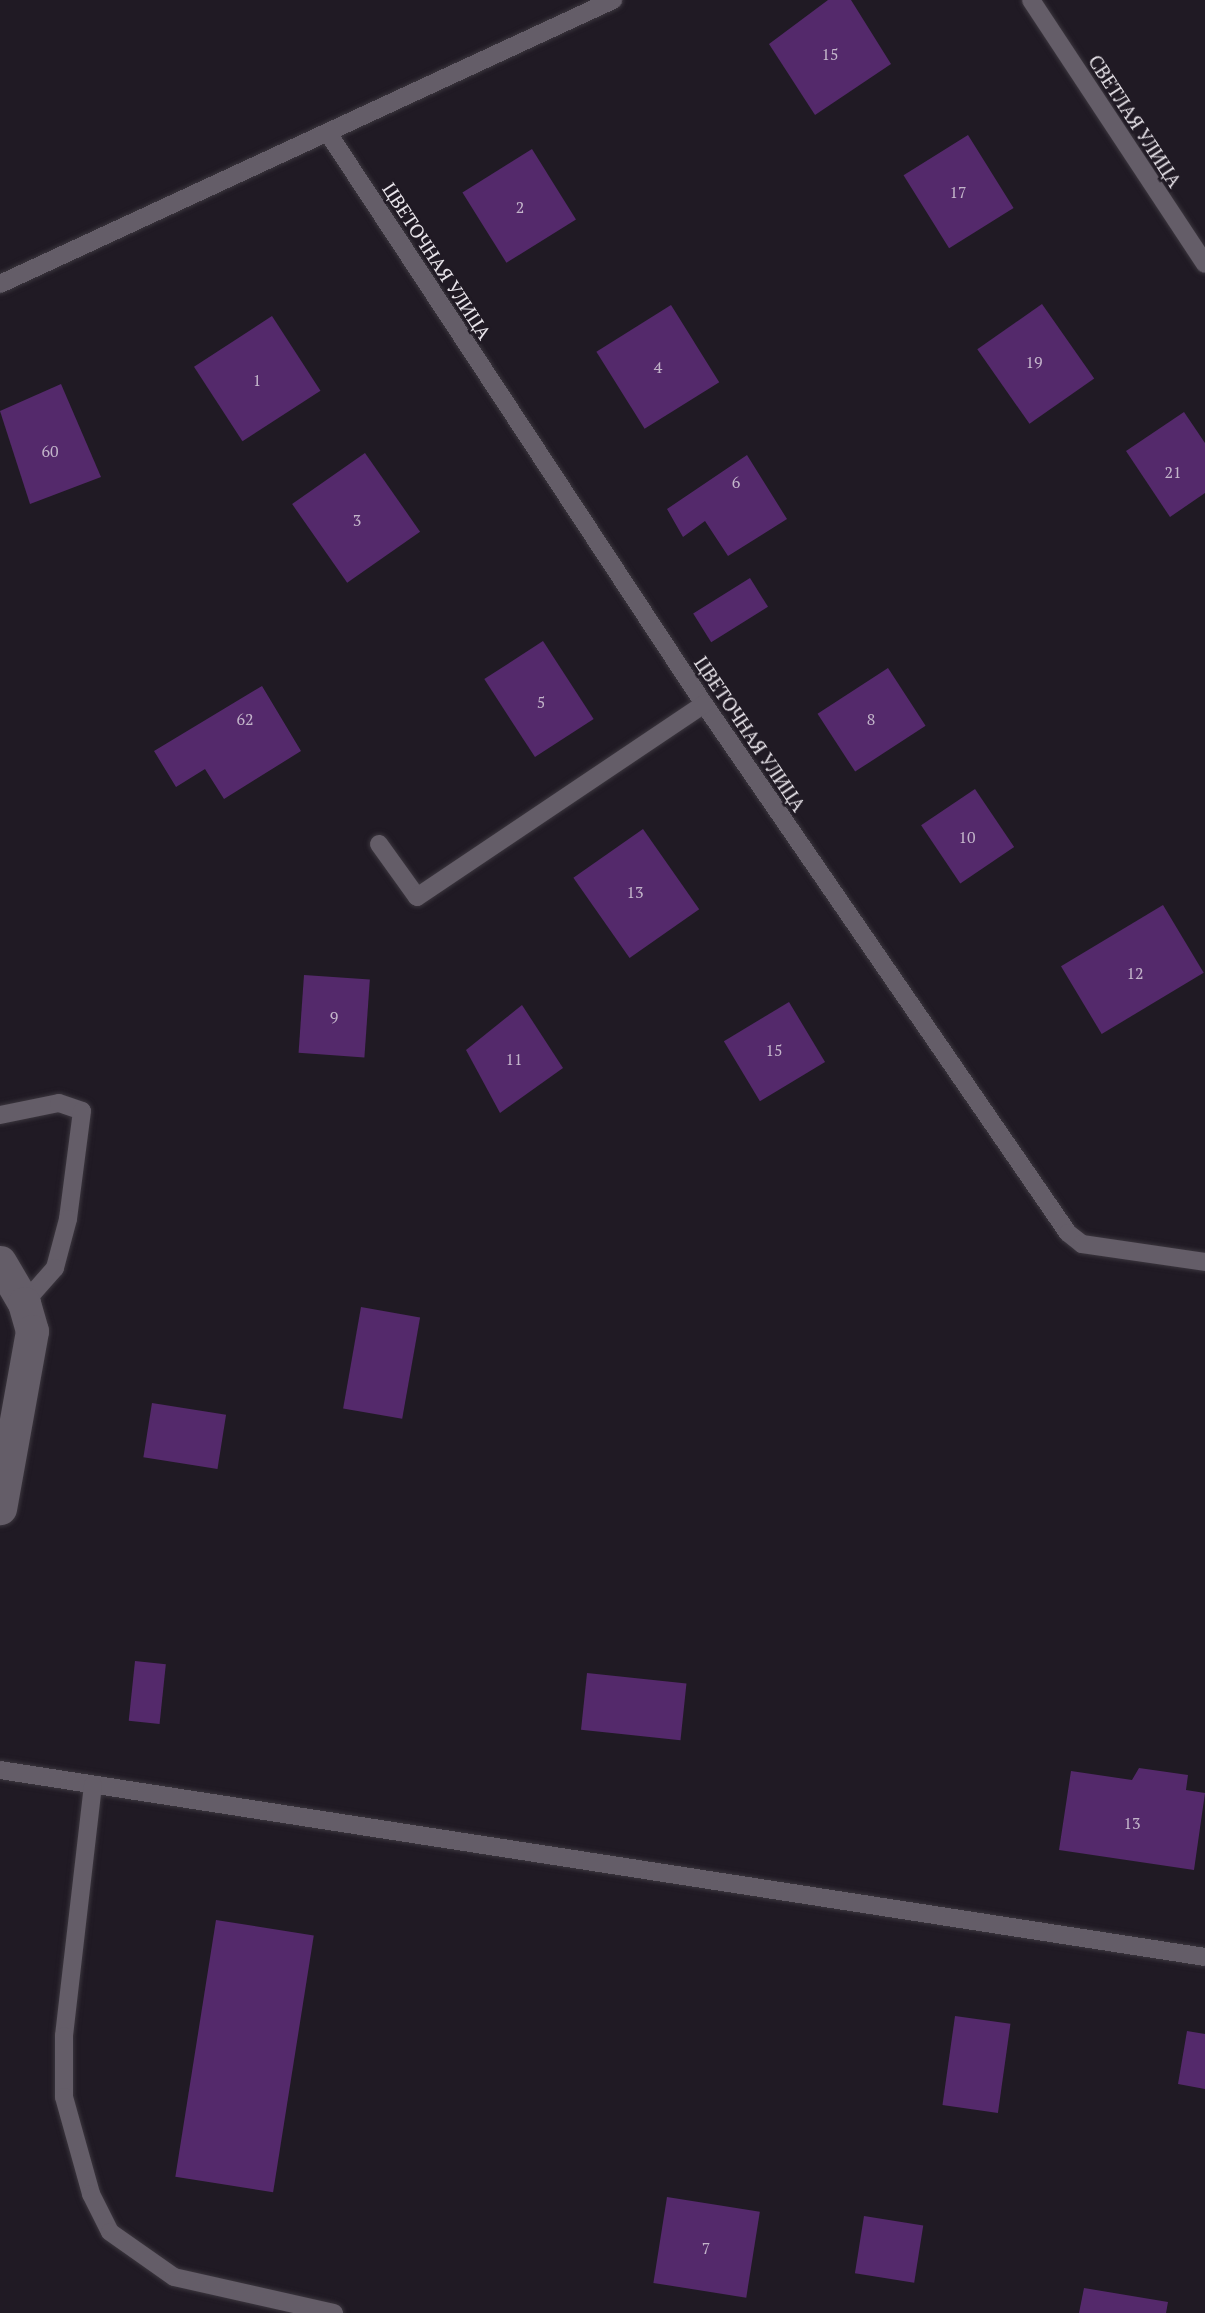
<!DOCTYPE html>
<html>
<head>
<meta charset="utf-8">
<style>
  body { margin:0 }
  #map { position:relative; width:1205px; height:2313px; overflow:hidden; background:#201a24; font-family:"PT Serif",serif }
  div>[style] { position:absolute }
  [style*='--x'] { left:calc(var(--x)*1px); top:calc(var(--y)*1px); width:calc(var(--w)*1px); rotate:calc(var(--a)*1deg) }
  .building>* { inset:0; background:#54296b; transform-origin:0 0 }
  .roads { filter:drop-shadow(0 0 2px #3b363e) drop-shadow(0 0 2px #3b363e) }
  .service>* { height:18px; margin:-9px; padding:0 9px; transform-origin:9px; border-radius:9px; background:#645d68 }
  .minor>* { height:33px; margin:-16.5px; padding:0 16.5px; transform-origin:16.5px; border-radius:16.5px; background:#645d68 }
  span { translate:-50% -50%; white-space:nowrap; text-align:center; line-height:1.15; -webkit-text-stroke:5px #201a24; paint-order:stroke }
  .number-label { font-size:16px; color:#c3b5ca }
  .number-label span { -webkit-text-stroke-width:0 }
  .street-label { font-size:19px; color:#e8e4ea }
</style>
</head>
<body>
<div id="map">
  <div class="building">
    <i style="clip-path:polygon(828px 0,851px 0,891px 64px,815px 115px,769px 44px)"></i>
    <i style="left:968px;top:135px;width:86px;height:76px;rotate:58deg"></i>
    <i style="left:532px;top:149px;width:83px;height:82px;rotate:58deg"></i>
    <i style="left:1042px;top:304px;width:91px;height:79px;rotate:55deg"></i>
    <i style="left:671px;top:305px;width:91px;height:88px;rotate:58deg"></i>
    <i style="left:272px;top:316px;width:89px;height:93px;rotate:57deg"></i>
    <i style="clip-path:polygon(61px 384px,101px 477px,30px 504px,0 411px)"></i>
    <i style="clip-path:polygon(1184px 412px,1205px 443px,1205px 493px,1170px 517px,1126px 451px)"></i>
    <i style="left:365px;top:453px;width:96px;height:89px;rotate:55deg"></i>
    <i style="clip-path:polygon(747px 455px,787px 519px,728px 556px,705px 521px,683px 537px,667px 509px)"></i>
    <i style="left:750px;top:578px;width:34px;height:67px;rotate:58deg"></i>
    <i style="left:543px;top:641px;width:93px;height:70px;rotate:57deg"></i>
    <i style="left:888px;top:668px;width:69px;height:84px;rotate:57deg"></i>
    <i style="clip-path:polygon(262px 686px,301px 751px,224px 799px,205px 769px,176px 787px,154px 751px)"></i>
    <i style="left:975px;top:789px;width:70px;height:65px;rotate:56deg"></i>
    <i style="left:643px;top:829px;width:98px;height:85px;rotate:55deg"></i>
    <i style="left:1163px;top:905px;width:79px;height:119px;rotate:59deg"></i>
    <i style="left:304px;top:975px;width:66px;height:78px;rotate:4deg"></i>
    <i style="left:789px;top:1002px;width:70px;height:76px;rotate:59deg"></i>
    <i style="clip-path:polygon(522px 1005px,563px 1068px,500px 1113px,466px 1050px)"></i>
    <i style="left:361px;top:1307px;width:60px;height:103px;rotate:10deg"></i>
    <i style="left:152px;top:1403px;width:75px;height:55px;rotate:9deg"></i>
    <i style="left:135px;top:1661px;width:31px;height:60px;rotate:6deg"></i>
    <i style="left:587px;top:1673px;width:100px;height:57px;rotate:6deg"></i>
    <i style="clip-path:polygon(1139px 1768px,1188px 1775px,1186px 1790px,1205px 1793px,1194px 1870px,1059px 1850px,1071px 1771px,1132px 1780px)"></i>
    <i style="left:216px;top:1920px;width:99px;height:260px;rotate:9deg"></i>
    <i style="left:955px;top:2016px;width:56px;height:90px;rotate:8deg"></i>
    <i style="clip-path:polygon(1187px 2031px,1205px 2034px,1205px 2089px,1178px 2084px)"></i>
    <i style="left:667px;top:2197px;width:94px;height:87px;rotate:9deg"></i>
    <i style="left:864px;top:2216px;width:60px;height:58px;rotate:9deg"></i>
    <i style="clip-path:polygon(1084px 2288px,1168px 2302px,1166px 2313px,1079px 2313px)"></i>
  </div>
  <div class="roads">
    <div class="service">
      <i style="--x:1031;--y:0;--w:316;--a:56.6"></i>
      <i style="--x:328;--y:133;--w:684;--a:56.64"></i>
      <i style="--x:704;--y:704;--w:642;--a:55.47"></i>
      <i style="--x:1068;--y:1233;--w:18;--a:38"></i>
      <i style="--x:1082;--y:1244;--w:124;--a:8.3"></i>
      <i style="--x:0;--y:284;--w:676;--a:-24.86"></i>
      <i style="--x:379;--y:844;--w:65;--a:54.4"></i>
      <i style="--x:417;--y:897;--w:346;--a:-33.9"></i>
      <i style="--x:0;--y:1115;--w:60;--a:-11.5"></i>
      <i style="--x:59;--y:1103;--w:24;--a:19"></i>
      <i style="--x:82;--y:1111;--w:109;--a:97.4"></i>
      <i style="--x:68;--y:1219;--w:51;--a:104.9"></i>
      <i style="--x:55;--y:1268;--w:47;--a:131.5"></i>
      <i style="--x:0;--y:1770;--w:1219;--a:8.82"></i>
      <i style="--x:93;--y:1785;--w:253;--a:96.6"></i>
      <i style="--x:64;--y:2036;--w:61;--a:90"></i>
      <i style="--x:64;--y:2097;--w:101;--a:74.4"></i>
      <i style="--x:91;--y:2194;--w:42;--a:63.4"></i>
      <i style="--x:110;--y:2232;--w:78;--a:35.1"></i>
      <i style="--x:174;--y:2277;--w:164;--a:12.7"></i>
    </div>
    <div class="minor">
      <i style="--x:0;--y:1262;--w:48;--a:59.7"></i>
      <i style="--x:24;--y:1303;--w:29;--a:74"></i>
      <i style="--x:32;--y:1331;--w:180;--a:100.2"></i>
    </div>
  </div>
  <div class="number-label">
    <span style="left:830px;top:54px">15</span>
    <span style="left:958px;top:192px">17</span>
    <span style="left:520px;top:207px">2</span>
    <span style="left:1034px;top:362px">19</span>
    <span style="left:658px;top:367px">4</span>
    <span style="left:257px;top:380px">1</span>
    <span style="left:50px;top:451px">60</span>
    <span style="left:1173px;top:472px">21</span>
    <span style="left:736px;top:482px">6</span>
    <span style="left:357px;top:520px">3</span>
    <span style="left:541px;top:702px">5</span>
    <span style="left:245px;top:719px">62</span>
    <span style="left:871px;top:719px">8</span>
    <span style="left:967px;top:837px">10</span>
    <span style="left:635px;top:892px">13</span>
    <span style="left:1135px;top:973px">12</span>
    <span style="left:334px;top:1017px">9</span>
    <span style="left:774px;top:1050px">15</span>
    <span style="left:514px;top:1059px">11</span>
    <span style="left:1132px;top:1823px">13</span>
    <span style="left:706px;top:2248px">7</span>
  </div>
  <div class="street-label">
    <span style="left:1135px;top:121px;rotate:57deg">СВЕТЛАЯ УЛИЦА</span>
    <span style="left:437px;top:261px;rotate:57deg">ЦВЕТОЧНАЯ УЛИЦА</span>
    <span style="left:750px;top:734px;rotate:56deg">ЦВЕТОЧНАЯ УЛИЦА</span>
  </div>
</div>
</body>
</html>
